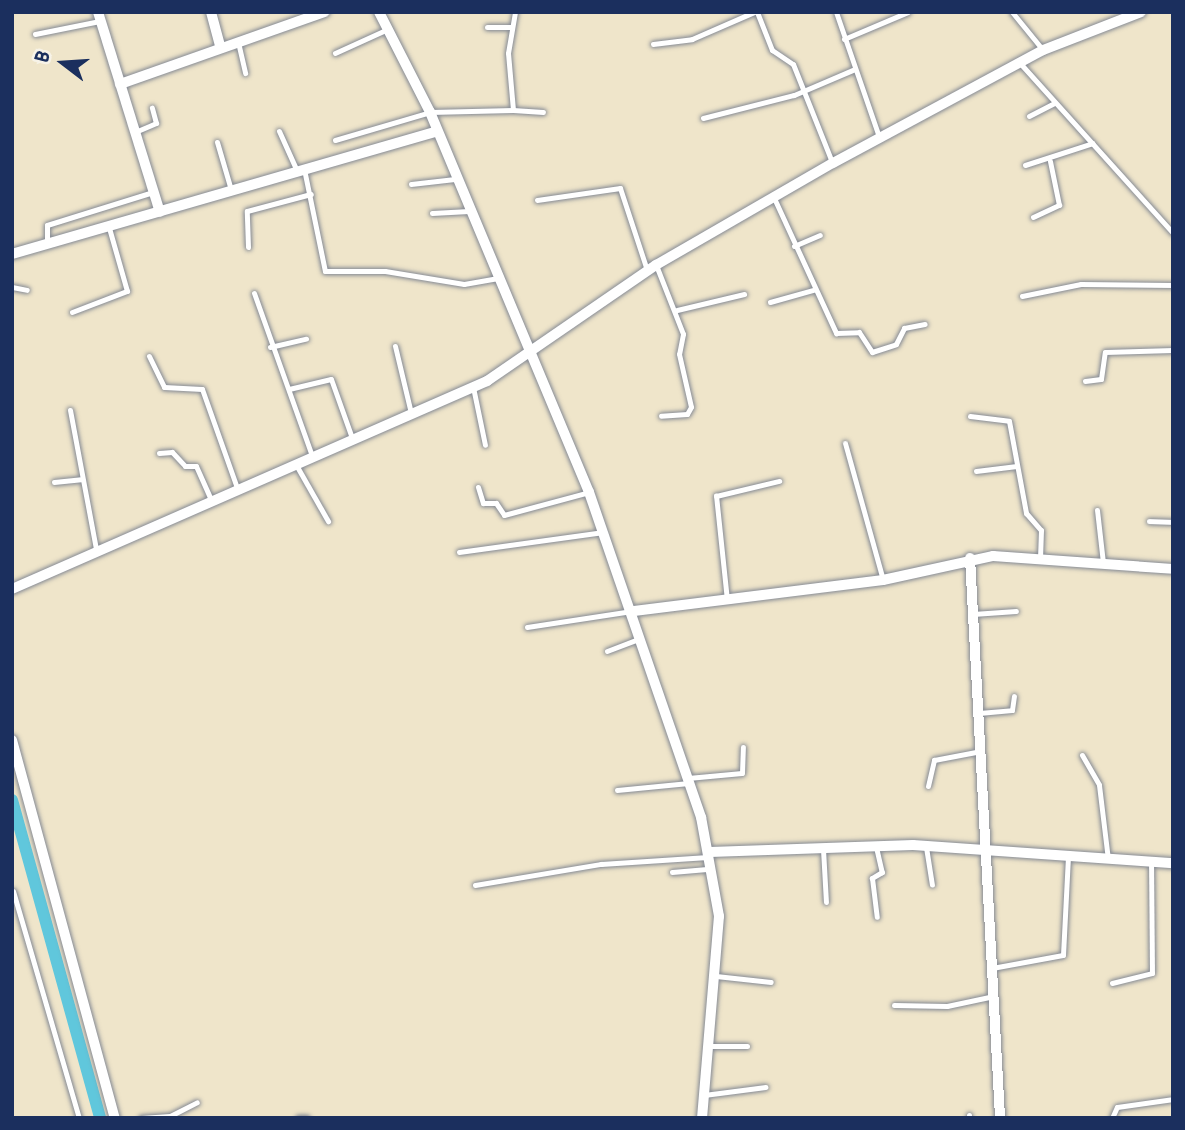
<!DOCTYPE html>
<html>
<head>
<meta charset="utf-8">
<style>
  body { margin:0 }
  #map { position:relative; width:1185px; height:1130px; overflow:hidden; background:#efe5ca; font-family:Pangolin,sans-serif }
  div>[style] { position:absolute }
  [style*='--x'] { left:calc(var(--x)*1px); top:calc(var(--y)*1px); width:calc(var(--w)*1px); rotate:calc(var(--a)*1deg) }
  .canal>* { height:12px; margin:-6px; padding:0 6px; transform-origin:6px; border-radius:6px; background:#60c7dc }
  .roads { filter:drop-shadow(0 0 2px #858a94) drop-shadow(0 0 2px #858a94) }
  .lane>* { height:5px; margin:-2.5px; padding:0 2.5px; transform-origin:2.5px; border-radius:2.5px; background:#fff }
  .street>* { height:10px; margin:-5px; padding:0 5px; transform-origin:5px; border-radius:5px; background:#fff }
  span { translate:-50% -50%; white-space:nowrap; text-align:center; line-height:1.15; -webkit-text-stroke:5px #f7f3e8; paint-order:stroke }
  .frame { position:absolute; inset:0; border:14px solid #1b2f5e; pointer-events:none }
  .north { position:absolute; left:28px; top:28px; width:70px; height:70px; -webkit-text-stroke:5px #f7f3e8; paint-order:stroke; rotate:287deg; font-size:19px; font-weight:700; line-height:28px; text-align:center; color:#1b2f5e }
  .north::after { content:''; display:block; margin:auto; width:24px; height:32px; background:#1b2f5e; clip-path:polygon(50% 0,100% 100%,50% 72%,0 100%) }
</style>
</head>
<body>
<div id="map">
  <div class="canal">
    <i style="--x:12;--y:800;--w:330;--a:74.5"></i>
  </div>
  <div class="roads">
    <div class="lane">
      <i style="--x:757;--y:12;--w:41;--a:68.5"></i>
      <i style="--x:772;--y:50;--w:25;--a:34"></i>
      <i style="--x:793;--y:64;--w:105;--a:68.3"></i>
      <i style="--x:836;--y:12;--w:132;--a:71"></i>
      <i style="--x:1012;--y:12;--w:49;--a:50.8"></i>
      <i style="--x:487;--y:27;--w:25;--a:0"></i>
      <i style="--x:35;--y:34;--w:66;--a:-11.3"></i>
      <i style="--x:844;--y:39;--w:69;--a:-22.9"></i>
      <i style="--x:238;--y:42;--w:32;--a:77"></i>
      <i style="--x:653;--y:44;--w:39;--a:-7"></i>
      <i style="--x:692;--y:39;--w:68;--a:-23.5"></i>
      <i style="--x:335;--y:53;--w:58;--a:-24.4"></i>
      <i style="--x:1019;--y:62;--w:230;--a:48"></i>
      <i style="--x:513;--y:110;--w:30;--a:4"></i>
      <i style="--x:1029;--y:116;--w:29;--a:-27"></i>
      <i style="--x:703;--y:118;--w:94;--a:-14.2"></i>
      <i style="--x:794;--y:95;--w:66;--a:-23.1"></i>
      <i style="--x:279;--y:131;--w:44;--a:65.8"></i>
      <i style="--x:135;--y:132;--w:23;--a:-23"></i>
      <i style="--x:156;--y:123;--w:16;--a:-105"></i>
      <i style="--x:335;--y:140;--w:99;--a:-16.4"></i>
      <i style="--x:430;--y:112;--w:83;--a:-1.4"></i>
      <i style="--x:513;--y:110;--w:57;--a:-95"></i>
      <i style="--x:508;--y:53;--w:42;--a:-80.3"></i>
      <i style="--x:217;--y:142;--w:50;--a:73.7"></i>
      <i style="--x:1025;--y:165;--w:71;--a:-17.9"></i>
      <i style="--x:304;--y:169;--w:104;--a:78.4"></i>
      <i style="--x:325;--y:271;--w:60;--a:0"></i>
      <i style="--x:385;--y:271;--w:80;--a:9.3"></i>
      <i style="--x:464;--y:284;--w:36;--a:-10"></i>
      <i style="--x:411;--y:184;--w:44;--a:-6.5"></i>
      <i style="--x:774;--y:198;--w:149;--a:65.3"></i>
      <i style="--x:836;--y:333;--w:23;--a:-2"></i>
      <i style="--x:859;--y:332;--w:24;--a:57"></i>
      <i style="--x:872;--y:352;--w:25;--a:-18"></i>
      <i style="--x:896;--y:344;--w:18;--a:-63"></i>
      <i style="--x:904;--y:328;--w:21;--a:-11"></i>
      <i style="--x:537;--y:200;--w:84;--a:-8.2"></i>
      <i style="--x:620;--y:188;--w:86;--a:71.8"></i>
      <i style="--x:432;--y:213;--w:37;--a:-3"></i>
      <i style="--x:1033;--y:217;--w:29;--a:-25"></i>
      <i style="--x:1059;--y:205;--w:45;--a:-101.6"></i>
      <i style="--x:47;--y:244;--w:19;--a:-90"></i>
      <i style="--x:47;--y:225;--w:111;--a:-17.3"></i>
      <i style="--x:794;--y:246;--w:28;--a:-23"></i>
      <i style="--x:248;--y:247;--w:36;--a:-92"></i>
      <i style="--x:247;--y:211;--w:66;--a:-14.9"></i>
      <i style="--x:656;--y:265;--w:74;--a:68.6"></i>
      <i style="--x:683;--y:334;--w:20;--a:101"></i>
      <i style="--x:679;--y:354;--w:54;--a:77.2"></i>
      <i style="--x:691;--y:407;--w:8;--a:120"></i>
      <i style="--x:687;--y:414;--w:26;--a:176"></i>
      <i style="--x:12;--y:287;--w:15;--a:11"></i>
      <i style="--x:254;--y:293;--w:173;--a:70.4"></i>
      <i style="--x:1022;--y:296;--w:60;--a:-11.5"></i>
      <i style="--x:1081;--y:284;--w:92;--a:0.6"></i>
      <i style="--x:770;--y:302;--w:45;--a:-15.6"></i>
      <i style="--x:677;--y:310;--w:69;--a:-13.4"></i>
      <i style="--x:72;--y:312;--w:59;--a:-20.9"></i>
      <i style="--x:127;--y:291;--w:66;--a:-105.9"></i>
      <i style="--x:395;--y:346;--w:69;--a:76.6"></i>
      <i style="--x:270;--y:347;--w:37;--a:-13"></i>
      <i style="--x:149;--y:356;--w:34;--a:64"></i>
      <i style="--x:164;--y:387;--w:38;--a:3"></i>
      <i style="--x:202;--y:389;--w:105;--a:70.5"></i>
      <i style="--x:1085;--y:381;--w:16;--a:-7"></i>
      <i style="--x:1101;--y:379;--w:27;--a:-82"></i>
      <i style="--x:1105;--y:352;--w:68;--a:-1.7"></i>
      <i style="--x:473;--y:387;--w:59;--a:78.3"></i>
      <i style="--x:289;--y:389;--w:43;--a:-13.4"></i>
      <i style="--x:331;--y:379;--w:63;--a:70.4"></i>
      <i style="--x:70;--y:410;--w:141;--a:79.4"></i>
      <i style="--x:970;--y:416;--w:39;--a:7"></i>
      <i style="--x:1009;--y:421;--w:94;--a:79.5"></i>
      <i style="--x:1026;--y:513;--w:23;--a:49"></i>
      <i style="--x:1041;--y:530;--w:28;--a:92"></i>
      <i style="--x:845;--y:443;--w:142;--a:74.5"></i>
      <i style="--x:159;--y:453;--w:13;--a:-4"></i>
      <i style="--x:172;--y:452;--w:19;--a:47"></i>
      <i style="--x:185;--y:466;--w:11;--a:0"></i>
      <i style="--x:196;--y:466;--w:36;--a:66"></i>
      <i style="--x:295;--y:463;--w:67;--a:60.4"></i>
      <i style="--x:976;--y:471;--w:39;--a:-7"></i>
      <i style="--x:54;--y:482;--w:27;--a:-6"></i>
      <i style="--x:478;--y:487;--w:17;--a:73"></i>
      <i style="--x:483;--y:503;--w:13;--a:0"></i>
      <i style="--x:496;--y:503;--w:14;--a:56"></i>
      <i style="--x:504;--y:515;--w:88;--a:-15.1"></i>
      <i style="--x:1097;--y:510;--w:53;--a:83.5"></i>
      <i style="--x:1149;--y:521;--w:24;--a:2"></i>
      <i style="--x:459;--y:552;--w:146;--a:-7.9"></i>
      <i style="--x:727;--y:600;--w:105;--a:-96"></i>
      <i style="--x:716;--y:496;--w:65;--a:-13.4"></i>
      <i style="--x:973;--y:614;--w:43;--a:-4"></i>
      <i style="--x:527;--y:627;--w:106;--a:-8.7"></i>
      <i style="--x:607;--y:651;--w:34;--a:-21"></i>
      <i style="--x:979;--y:713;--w:33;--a:-5"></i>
      <i style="--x:1012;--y:710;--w:14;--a:-82"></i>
      <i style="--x:1082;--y:755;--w:34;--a:60"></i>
      <i style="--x:1099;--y:785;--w:75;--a:83.1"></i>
      <i style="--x:688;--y:778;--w:54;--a:-5.3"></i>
      <i style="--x:742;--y:773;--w:26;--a:-88"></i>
      <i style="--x:928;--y:786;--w:27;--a:-77"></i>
      <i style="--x:934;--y:760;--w:48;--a:-10.8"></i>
      <i style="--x:617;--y:790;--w:72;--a:-5.6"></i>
      <i style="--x:876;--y:847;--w:26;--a:77"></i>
      <i style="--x:882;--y:872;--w:12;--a:149"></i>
      <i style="--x:872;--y:878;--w:39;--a:83"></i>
      <i style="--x:926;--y:847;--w:38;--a:81"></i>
      <i style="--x:823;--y:849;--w:53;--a:86.8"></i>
      <i style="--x:672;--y:872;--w:38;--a:-5"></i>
      <i style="--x:475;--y:885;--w:128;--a:-9.5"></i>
      <i style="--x:601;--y:864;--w:107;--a:-3.7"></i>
      <i style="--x:13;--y:891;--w:236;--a:73.8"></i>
      <i style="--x:992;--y:968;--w:72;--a:-10.4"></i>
      <i style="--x:1063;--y:955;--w:99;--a:-87.1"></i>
      <i style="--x:716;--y:976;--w:55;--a:6.2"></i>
      <i style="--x:1112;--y:983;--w:41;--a:-14"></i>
      <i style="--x:1152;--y:973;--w:111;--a:-90.5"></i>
      <i style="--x:894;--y:1005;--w:53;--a:1.1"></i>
      <i style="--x:947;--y:1006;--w:48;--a:-12"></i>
      <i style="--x:710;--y:1046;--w:37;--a:0"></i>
      <i style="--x:704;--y:1095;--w:62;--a:-7.5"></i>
      <i style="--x:969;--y:1115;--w:3;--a:90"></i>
      <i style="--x:141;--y:1118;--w:29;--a:-4"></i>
      <i style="--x:170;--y:1116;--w:30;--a:-27"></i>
      <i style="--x:298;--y:1118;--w:9;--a:0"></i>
      <i style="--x:1112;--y:1118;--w:12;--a:-66"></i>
      <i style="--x:1117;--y:1107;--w:57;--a:-8.1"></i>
    </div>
    <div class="street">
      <i style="--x:98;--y:12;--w:209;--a:72.8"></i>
      <i style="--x:211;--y:12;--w:34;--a:75"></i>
      <i style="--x:379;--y:12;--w:112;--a:63"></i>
      <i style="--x:430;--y:112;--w:412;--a:67.3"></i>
      <i style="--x:589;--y:492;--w:344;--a:71"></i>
      <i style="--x:701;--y:817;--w:101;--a:79.7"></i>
      <i style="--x:719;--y:916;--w:203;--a:94.8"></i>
      <i style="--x:120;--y:84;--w:217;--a:-19.4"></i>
      <i style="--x:12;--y:254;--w:440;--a:-16.1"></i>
      <i style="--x:970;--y:558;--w:561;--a:86.93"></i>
      <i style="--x:12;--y:589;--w:519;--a:-23.65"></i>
      <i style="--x:487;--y:381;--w:205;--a:-34.5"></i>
      <i style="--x:656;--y:265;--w:204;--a:-30"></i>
      <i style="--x:833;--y:163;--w:238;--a:-28.3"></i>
      <i style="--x:1043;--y:50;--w:105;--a:-21.2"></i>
      <i style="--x:634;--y:611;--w:251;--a:-7.1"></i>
      <i style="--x:883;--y:580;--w:113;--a:-12.3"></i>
      <i style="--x:993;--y:556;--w:180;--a:4.1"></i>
      <i style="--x:12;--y:740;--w:392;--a:74.8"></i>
      <i style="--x:710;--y:852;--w:203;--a:-2"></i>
      <i style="--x:913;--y:845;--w:261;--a:4"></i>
    </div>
  </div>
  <div class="frame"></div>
  <div class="north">B</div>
</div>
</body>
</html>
